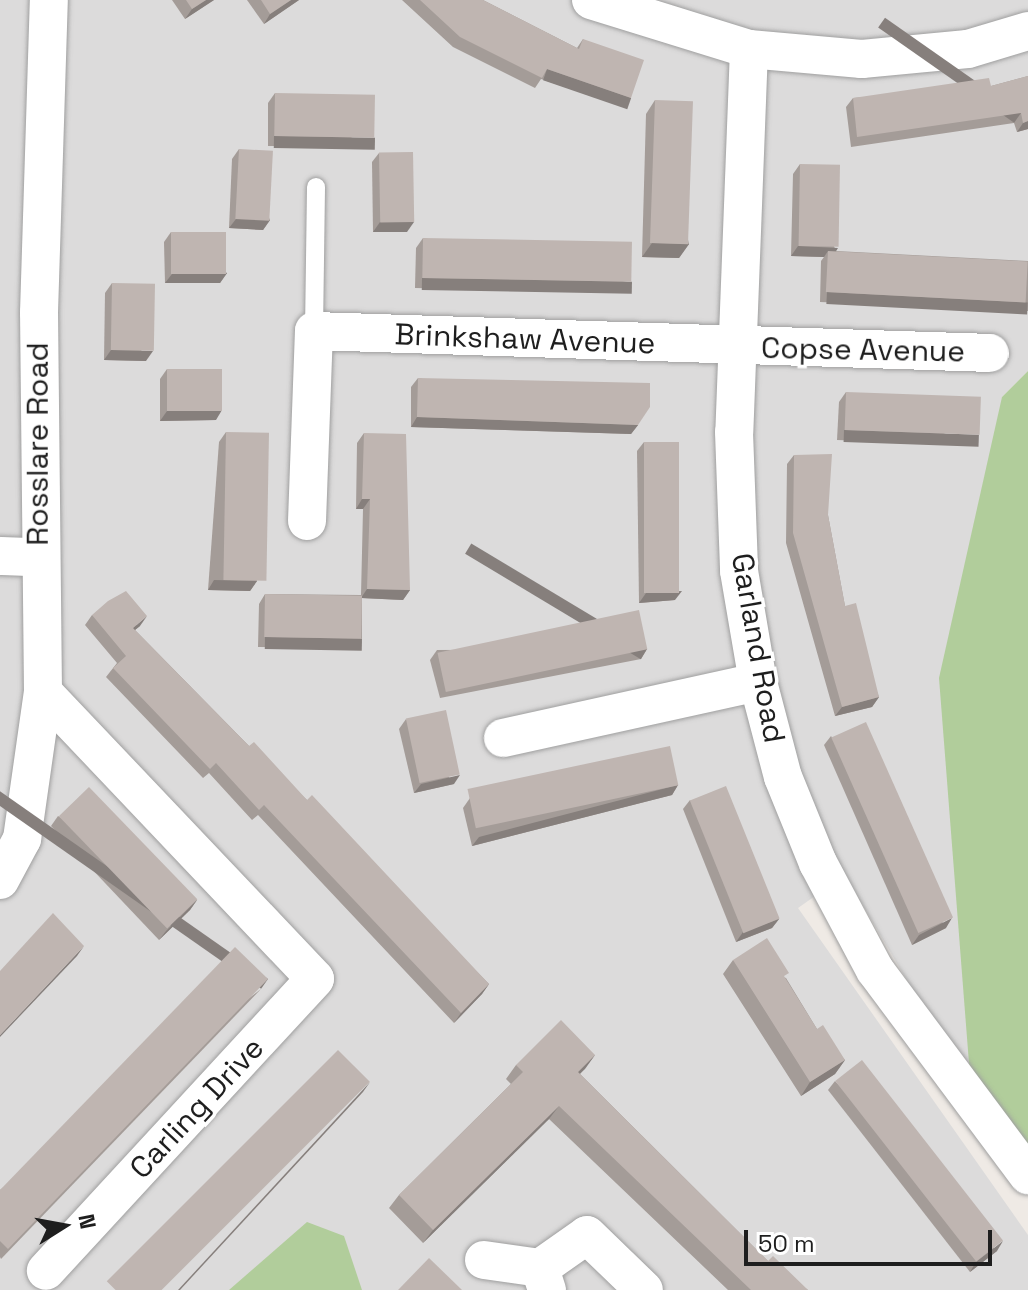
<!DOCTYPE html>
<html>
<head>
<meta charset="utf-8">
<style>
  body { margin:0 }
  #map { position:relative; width:1028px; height:1290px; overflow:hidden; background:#efeae5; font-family:"Space Grotesk",sans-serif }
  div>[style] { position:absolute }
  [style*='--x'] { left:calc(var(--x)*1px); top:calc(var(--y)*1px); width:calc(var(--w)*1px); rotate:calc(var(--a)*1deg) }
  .residential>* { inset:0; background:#dcdbdb }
  .forest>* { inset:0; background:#b1cd9b }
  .roads { filter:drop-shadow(0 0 2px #9f9f9f) drop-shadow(0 0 2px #9f9f9f) }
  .service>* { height:18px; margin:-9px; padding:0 9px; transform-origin:9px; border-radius:9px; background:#fff }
  .minor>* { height:38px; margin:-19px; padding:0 19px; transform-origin:19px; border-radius:19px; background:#fff }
  .wall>* { inset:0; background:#a49c98 }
  .shaded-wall>* { inset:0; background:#867f7c; transform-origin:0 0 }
  .building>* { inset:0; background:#bfb5b1; transform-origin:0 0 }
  span { translate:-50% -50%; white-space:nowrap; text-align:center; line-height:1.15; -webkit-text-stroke:7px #fff; paint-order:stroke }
  .street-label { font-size:30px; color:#1e1e1e }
  .north { position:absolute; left:24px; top:1186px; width:80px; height:80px; -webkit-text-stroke:6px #fff; paint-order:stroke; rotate:79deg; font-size:22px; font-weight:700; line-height:32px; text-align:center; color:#1e1e1e }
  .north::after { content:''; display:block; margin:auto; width:28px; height:36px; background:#1e1e1e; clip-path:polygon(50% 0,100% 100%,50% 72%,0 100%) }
  .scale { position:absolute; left:744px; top:1230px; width:248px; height:36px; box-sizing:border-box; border:4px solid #1e1e1e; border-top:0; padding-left:10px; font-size:24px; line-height:28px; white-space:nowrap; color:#1e1e1e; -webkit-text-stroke:6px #fff; paint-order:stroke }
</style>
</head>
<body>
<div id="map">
  <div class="residential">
    <i style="clip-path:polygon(0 0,1028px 0,1028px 371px,1002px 397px,971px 1089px,845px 875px,798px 908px,1028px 1235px,1028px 1290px,0 1290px)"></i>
  </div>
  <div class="forest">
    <i style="clip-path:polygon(1028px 371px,1028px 1159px,971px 1089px,939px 678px,1002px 397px)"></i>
    <i style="clip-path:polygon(307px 1222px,344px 1236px,362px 1290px,229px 1290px)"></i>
  </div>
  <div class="roads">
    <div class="service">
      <i style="--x:314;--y:331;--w:144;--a:-89.2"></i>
    </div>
    <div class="minor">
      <i style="--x:591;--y:0;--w:165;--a:17.2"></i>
      <i style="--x:749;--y:49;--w:113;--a:5.1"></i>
      <i style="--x:862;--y:59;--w:106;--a:-5.4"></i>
      <i style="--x:968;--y:49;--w:63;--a:-16.7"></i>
      <i style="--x:749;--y:49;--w:383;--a:92.2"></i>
      <i style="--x:734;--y:432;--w:139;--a:87.9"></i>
      <i style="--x:739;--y:571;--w:113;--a:80.3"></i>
      <i style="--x:758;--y:682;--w:98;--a:75.3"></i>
      <i style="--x:783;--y:777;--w:93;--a:67.9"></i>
      <i style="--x:818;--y:863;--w:121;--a:62"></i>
      <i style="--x:875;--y:970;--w:256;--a:53.3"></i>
      <i style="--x:307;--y:521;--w:190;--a:-87.9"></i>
      <i style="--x:314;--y:331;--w:676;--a:1.86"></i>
      <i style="--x:0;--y:556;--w:37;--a:2"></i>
      <i style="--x:43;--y:692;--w:395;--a:46.5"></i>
      <i style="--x:315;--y:979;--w:397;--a:132.7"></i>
      <i style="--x:503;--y:738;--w:261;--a:-12.4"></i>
      <i style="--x:0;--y:880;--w:47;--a:-61.8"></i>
      <i style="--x:22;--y:839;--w:148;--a:-81.9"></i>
      <i style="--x:43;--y:692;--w:379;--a:-90.6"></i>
      <i style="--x:39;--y:313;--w:313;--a:-88.2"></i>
      <i style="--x:484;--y:1260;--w:57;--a:8.1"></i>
      <i style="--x:547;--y:1290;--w:23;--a:-108"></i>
      <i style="--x:540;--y:1268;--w:57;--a:-35.1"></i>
      <i style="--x:587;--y:1235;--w:79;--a:44"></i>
    </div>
  </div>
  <div class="wall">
    <i style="clip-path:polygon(172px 0,214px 0,185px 19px)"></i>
    <i style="clip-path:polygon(247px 0,299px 0,264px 24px)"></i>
    <i style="clip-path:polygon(402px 0,483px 0,577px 48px,583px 39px,631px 98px,624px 107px,541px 79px,535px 88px,453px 47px)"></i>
    <i style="clip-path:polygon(1028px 76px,1028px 129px,1017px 132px,1014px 123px,851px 147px,846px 107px,853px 98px,991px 86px)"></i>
    <i style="clip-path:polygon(275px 93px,368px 147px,268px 146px,268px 103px)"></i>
    <i style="clip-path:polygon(655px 100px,689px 244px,679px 258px,642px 257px,646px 114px)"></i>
    <i style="clip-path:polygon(239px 149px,270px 220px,263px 230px,229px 228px,232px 159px)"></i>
    <i style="clip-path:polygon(379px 153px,407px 232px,373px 232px,372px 162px)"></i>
    <i style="clip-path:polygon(800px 164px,836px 251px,1028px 261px,1028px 311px,820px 302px,821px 261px,824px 257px,791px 256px,793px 174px)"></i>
    <i style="clip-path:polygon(171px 232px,227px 273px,220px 283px,165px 283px,164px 242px)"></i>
    <i style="clip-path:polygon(423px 238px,632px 283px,625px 293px,415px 288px,416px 248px)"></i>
    <i style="clip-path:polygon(112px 283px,146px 361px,104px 360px,105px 293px)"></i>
    <i style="clip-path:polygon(167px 369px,216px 420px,160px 421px,160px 379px)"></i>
    <i style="clip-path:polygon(418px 378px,638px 425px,631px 434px,411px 427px,411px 387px)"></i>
    <i style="clip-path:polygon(846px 392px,972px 445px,837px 440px,839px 402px)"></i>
    <i style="clip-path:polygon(226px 432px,257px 581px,250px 591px,208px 590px,219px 442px)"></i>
    <i style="clip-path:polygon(364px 433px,410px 590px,403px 600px,362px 598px,362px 638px,356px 648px,258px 647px,259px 604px,265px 594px,361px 595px,363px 509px,356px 509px,357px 443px)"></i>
    <i style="clip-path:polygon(644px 442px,675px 600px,639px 603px,637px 451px)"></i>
    <i style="clip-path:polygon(794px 455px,828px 515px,845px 606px,879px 697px,872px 707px,835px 716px,786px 543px,787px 464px)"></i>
    <i style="clip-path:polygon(92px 615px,140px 626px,135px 630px,249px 746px,307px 800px,489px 984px,482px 994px,454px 1023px,258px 815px,252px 820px,209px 773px,203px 778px,106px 677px,117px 663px,85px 625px)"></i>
    <i style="clip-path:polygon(647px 649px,641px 659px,440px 698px,430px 660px,437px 650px)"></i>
    <i style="clip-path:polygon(406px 719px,454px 784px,414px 793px,399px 729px)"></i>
    <i style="clip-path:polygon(831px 736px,946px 928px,912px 945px,824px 745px)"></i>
    <i style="clip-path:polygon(678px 785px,672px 795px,472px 846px,463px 808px,470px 798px)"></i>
    <i style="clip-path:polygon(690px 800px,779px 919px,772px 928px,736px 942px,683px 809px)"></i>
    <i style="clip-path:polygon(58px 816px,197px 900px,190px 910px,159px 940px,51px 826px)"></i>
    <i style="clip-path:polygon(733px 960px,786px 978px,817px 1029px,845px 1060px,835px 1074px,801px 1096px,723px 974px)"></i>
    <i style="clip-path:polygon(261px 989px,1px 1259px,0 1257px,0 1190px)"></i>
    <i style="clip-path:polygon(595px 1055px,580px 1074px,768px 1261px,808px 1290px,728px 1290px,549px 1119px,423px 1243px,389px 1208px,399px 1195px,511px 1084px,506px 1079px,516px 1065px)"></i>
    <i style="clip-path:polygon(835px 1081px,997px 1251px,970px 1272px,828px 1090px)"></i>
  </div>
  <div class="shaded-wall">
    <i style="clip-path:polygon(206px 0,214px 0,185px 19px,192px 9px)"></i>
    <i style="clip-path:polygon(291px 0,299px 0,264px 24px,270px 14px)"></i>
    <i style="left:547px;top:69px;width:89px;height:12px;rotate:19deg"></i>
    <i style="left:1021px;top:113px;width:12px;height:166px;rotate:125deg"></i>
    <i style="clip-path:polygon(1028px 121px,1028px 129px,1017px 132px,1023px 123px)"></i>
    <i style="left:274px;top:136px;width:101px;height:12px;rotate:1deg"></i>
    <i style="clip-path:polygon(236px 219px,270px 220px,263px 230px,229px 228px)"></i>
    <i style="clip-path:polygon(380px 222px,414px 222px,407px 232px,373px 232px)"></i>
    <i style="clip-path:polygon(652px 243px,689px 244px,679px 258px,642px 257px)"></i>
    <i style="clip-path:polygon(798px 246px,838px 248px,832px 258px,828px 251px,824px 257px,791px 256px)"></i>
    <i style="clip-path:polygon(227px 273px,220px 283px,165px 283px,172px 274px)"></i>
    <i style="left:422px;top:278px;width:210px;height:12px;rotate:1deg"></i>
    <i style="left:827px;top:292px;width:201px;height:12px;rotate:3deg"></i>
    <i style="clip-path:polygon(111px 350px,153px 351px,146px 361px,104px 360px)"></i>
    <i style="clip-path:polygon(222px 410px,216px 420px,160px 421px,167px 411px)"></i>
    <i style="clip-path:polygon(417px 417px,638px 425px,631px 434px,411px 427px)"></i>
    <i style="left:844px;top:430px;width:135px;height:12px;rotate:2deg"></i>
    <i style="clip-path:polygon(362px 499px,370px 499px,363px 509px,356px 509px)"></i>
    <i style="clip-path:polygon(214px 580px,257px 581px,250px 591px,208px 590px)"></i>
    <i style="clip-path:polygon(367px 589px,410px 590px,403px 600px,361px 598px)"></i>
    <i style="clip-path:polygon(682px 591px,675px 600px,639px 603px,646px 593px)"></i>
    <i style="clip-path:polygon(147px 616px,140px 626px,126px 637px,133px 628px)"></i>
    <i style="left:265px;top:637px;width:97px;height:12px;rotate:1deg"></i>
    <i style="left:647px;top:649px;width:12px;height:205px;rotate:121deg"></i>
    <i style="clip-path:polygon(879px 697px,872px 707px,835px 716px,842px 707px)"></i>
    <i style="clip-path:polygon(460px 775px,454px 784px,414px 793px,421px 784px)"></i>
    <i style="clip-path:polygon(678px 785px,672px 795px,472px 846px,479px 837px)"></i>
    <i style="clip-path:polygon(197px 900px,190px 910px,159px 940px,166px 931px)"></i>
    <i style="clip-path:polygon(952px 918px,946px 928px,912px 945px,919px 935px)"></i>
    <i style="clip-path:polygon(779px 919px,772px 928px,736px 942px,743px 932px)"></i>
    <i style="clip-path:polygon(84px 946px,77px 956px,0 1037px,0 1035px)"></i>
    <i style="left:268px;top:979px;width:12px;height:375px;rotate:125deg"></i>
    <i style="clip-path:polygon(489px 984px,482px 994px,454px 1023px,461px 1013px)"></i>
    <i style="clip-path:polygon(595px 1055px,585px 1069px,568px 1085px,578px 1072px)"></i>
    <i style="clip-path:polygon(845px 1060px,835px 1074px,801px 1096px,810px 1082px)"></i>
    <i style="clip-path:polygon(370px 1082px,363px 1092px,180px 1290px,178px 1290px)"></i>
    <i style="clip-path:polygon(559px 1106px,549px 1119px,423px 1243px,433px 1230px)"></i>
    <i style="clip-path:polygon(1003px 1241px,997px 1251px,970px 1272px,976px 1262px)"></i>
  </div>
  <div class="building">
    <i style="clip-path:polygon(186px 0,206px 0,192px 9px)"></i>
    <i style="clip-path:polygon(261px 0,291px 0,270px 14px)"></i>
    <i style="clip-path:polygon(420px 0,483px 0,579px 49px,583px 39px,644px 60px,631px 98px,547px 69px,542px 78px,460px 37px)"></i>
    <i style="clip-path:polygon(1028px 76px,1028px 121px,1023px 123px,1021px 113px,857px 137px,853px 98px,989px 78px,991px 86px)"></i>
    <i style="left:275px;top:93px;width:100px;height:43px;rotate:1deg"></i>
    <i style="left:655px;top:100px;width:38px;height:143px;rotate:2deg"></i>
    <i style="left:239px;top:149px;width:34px;height:70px;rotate:3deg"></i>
    <i style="left:413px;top:152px;width:70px;height:34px;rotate:89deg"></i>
    <i style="left:800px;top:164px;width:40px;height:82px;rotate:1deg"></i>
    <i style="left:171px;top:232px;width:55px;height:42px"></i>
    <i style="left:423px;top:238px;width:209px;height:40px;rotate:1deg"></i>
    <i style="left:828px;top:251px;width:200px;height:41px;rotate:3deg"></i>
    <i style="left:112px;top:283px;width:43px;height:67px;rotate:1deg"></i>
    <i style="left:167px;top:369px;width:55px;height:42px"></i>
    <i style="clip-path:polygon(418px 378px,650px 383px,650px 407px,638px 425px,417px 417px)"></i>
    <i style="left:846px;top:392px;width:135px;height:38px;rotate:2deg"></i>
    <i style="left:226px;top:432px;width:43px;height:148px;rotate:1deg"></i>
    <i style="clip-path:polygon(364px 433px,406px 434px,410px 590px,367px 589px,370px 499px,362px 499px)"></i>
    <i style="left:644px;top:442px;width:35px;height:151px"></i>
    <i style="clip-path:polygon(832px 454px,828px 515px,845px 606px,856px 603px,879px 697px,842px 707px,793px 533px,794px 455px)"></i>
    <i style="clip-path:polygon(126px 591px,147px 616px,133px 628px,249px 746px,254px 742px,307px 800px,312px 795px,489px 984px,461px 1013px,264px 805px,259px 810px,216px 763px,210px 769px,113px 668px,126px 656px,92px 615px,108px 601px)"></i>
    <i style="left:265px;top:594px;width:97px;height:43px;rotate:1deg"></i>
    <i style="left:639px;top:610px;width:40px;height:206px;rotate:78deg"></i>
    <i style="left:446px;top:710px;width:66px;height:41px;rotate:78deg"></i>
    <i style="left:866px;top:722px;width:214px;height:38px;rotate:66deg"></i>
    <i style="left:670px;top:746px;width:40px;height:207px;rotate:78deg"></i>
    <i style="left:726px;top:786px;width:143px;height:39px;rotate:68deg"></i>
    <i style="left:89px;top:787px;width:156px;height:42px;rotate:46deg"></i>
    <i style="clip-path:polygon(53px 913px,84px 946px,0 1035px,0 971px)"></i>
    <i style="clip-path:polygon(767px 938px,789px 973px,784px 976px,817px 1029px,823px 1025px,845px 1060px,810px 1082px,733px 960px)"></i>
    <i style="clip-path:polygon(235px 947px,268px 979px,8px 1249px,0 1241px,0 1190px)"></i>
    <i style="clip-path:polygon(561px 1020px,595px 1055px,578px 1072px,768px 1261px,773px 1256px,808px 1290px,751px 1290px,559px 1106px,433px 1230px,399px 1195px,523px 1072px,516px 1065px)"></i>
    <i style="left:338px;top:1050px;width:45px;height:327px;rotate:45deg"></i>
    <i style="left:862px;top:1060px;width:229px;height:34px;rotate:52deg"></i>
    <i style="clip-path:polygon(429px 1258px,462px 1290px,398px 1290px)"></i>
  </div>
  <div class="street-label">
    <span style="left:525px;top:339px;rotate:2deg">Brinkshaw Avenue</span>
    <span style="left:863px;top:350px;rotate:1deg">Copse Avenue</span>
    <span style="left:38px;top:444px;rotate:-90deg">Rosslare Road</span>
    <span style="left:758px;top:648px;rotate:80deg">Garland Road</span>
    <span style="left:197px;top:1108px;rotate:-47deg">Carling Drive</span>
  </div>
  <div class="north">N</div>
  <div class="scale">50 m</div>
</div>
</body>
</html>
